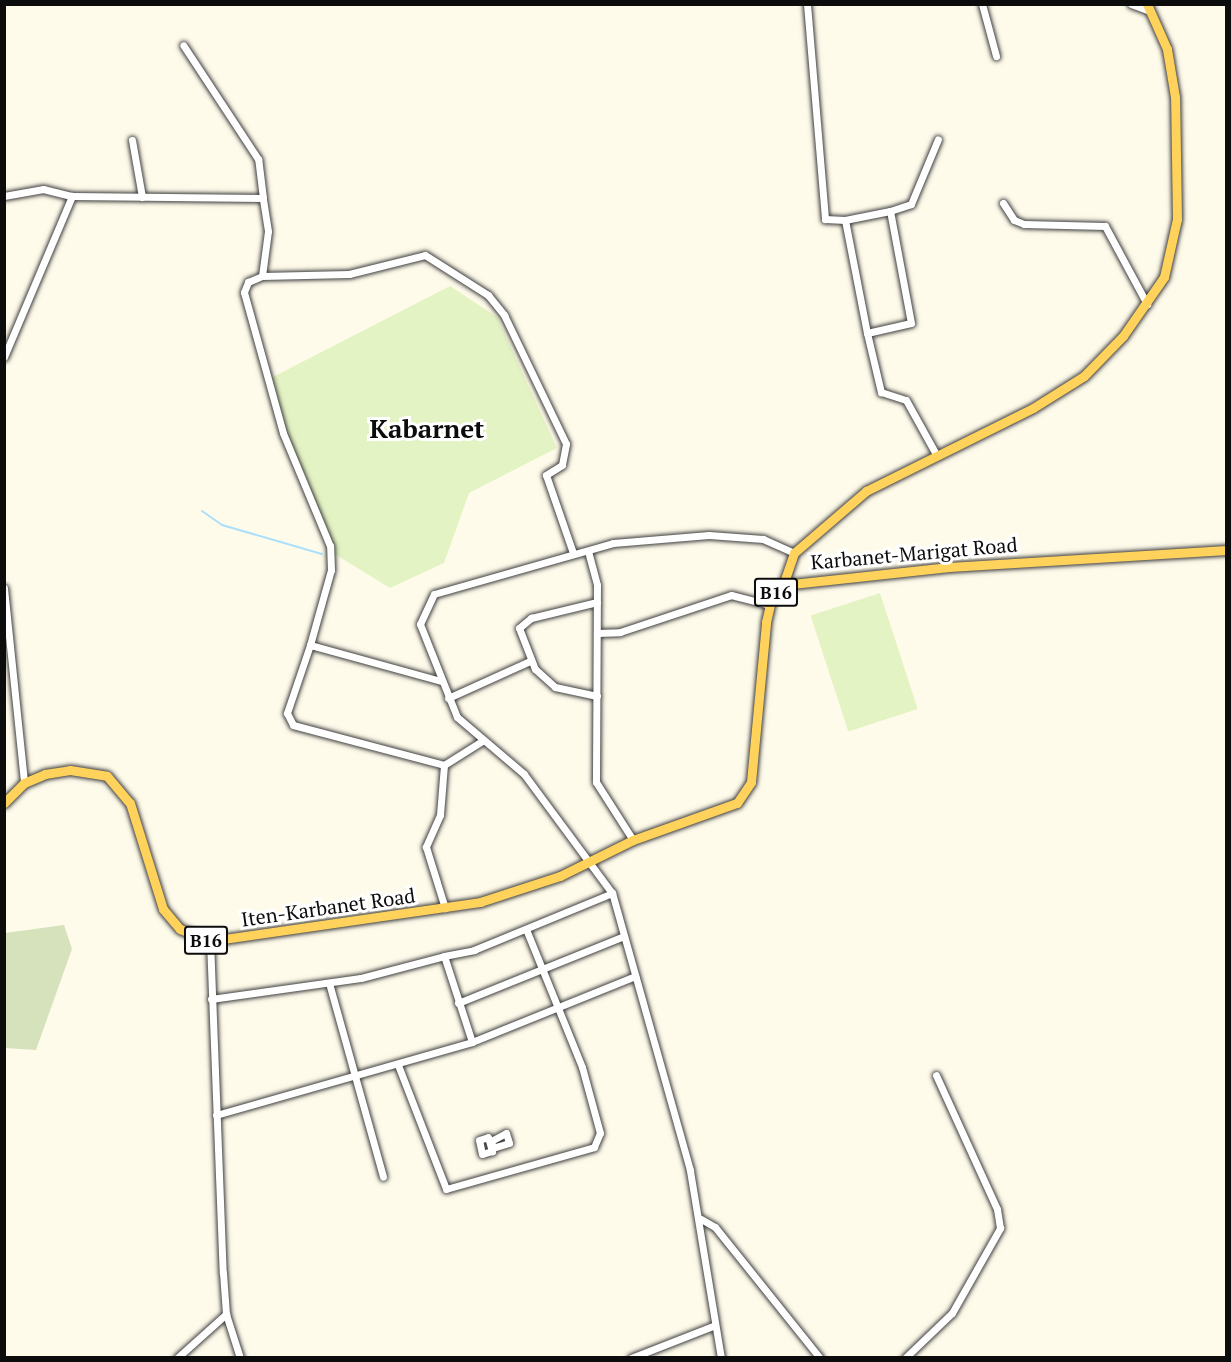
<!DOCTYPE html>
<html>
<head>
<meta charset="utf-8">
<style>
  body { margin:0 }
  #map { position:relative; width:1231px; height:1362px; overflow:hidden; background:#fffbeb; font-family:"PT Serif",serif }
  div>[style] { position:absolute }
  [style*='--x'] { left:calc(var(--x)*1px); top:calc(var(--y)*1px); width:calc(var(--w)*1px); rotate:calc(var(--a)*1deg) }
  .cemetery>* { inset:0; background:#d6e2bb }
  .pitch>* { inset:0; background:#e4f3c4; transform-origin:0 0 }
  .stream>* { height:2px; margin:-1px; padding:0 1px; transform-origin:1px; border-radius:1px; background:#abdffb }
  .roads { filter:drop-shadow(0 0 2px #3f3f3f) drop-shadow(0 0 2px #3f3f3f) }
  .minor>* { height:7px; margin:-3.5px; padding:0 3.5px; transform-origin:3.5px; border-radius:3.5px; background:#fff }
  .major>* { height:9px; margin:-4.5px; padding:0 4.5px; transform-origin:4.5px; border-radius:4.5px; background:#ffd35b }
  span { translate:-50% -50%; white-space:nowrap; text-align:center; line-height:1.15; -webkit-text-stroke:6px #fff; paint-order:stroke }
  .shield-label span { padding:2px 4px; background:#fff; border:2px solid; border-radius:4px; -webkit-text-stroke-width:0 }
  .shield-label { font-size:18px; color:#0c0c0c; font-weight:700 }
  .street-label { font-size:20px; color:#0c0c0c }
  .district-label { font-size:26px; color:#0c0c0c; font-weight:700 }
  .frame { position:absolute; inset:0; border:6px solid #0c0c0c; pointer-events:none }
</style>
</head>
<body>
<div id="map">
  <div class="cemetery">
    <i style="clip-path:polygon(64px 925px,72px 949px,36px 1050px,5px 1048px,5px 933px)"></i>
  </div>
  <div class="pitch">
    <i style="clip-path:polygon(450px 286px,497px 317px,557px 448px,469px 493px,444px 563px,390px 588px,328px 550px,267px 380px)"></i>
    <i style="left:880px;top:593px;width:122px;height:73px;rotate:72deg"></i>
  </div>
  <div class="stream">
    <i style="--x:202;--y:511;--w:24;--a:35"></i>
    <i style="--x:222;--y:525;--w:104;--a:16.2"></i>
  </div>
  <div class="roads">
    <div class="minor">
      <i style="--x:807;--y:4;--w:216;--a:85.2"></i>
      <i style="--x:825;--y:219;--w:20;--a:3"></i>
      <i style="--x:845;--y:220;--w:115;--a:79"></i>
      <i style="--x:867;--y:333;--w:45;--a:-12.8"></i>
      <i style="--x:911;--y:323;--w:114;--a:-100.6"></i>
      <i style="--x:890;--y:211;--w:46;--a:168.7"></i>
      <i style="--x:982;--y:4;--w:54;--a:74.9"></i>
      <i style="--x:1131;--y:4;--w:20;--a:20"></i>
      <i style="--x:132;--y:140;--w:58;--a:80"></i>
      <i style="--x:4;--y:196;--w:40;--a:-10"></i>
      <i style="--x:43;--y:189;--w:30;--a:14"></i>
      <i style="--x:1003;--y:203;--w:20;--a:57"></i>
      <i style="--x:1014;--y:220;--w:11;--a:22"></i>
      <i style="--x:1024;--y:224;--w:81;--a:1.4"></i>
      <i style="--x:1105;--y:226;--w:89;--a:61.7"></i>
      <i style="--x:890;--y:211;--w:22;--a:-18"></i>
      <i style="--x:911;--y:204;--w:70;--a:-67.4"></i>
      <i style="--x:262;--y:276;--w:45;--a:-82.4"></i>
      <i style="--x:268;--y:231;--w:33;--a:-99"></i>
      <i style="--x:867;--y:333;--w:61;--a:76.7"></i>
      <i style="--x:881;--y:392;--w:26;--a:18"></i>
      <i style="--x:906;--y:400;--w:64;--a:61"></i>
      <i style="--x:4;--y:357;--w:175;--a:-67.1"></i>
      <i style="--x:72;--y:196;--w:191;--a:0.6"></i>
      <i style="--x:263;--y:198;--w:39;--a:-97"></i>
      <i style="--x:258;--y:159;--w:136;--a:-123.3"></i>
      <i style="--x:588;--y:551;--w:35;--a:75"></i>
      <i style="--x:597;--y:585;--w:197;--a:90.3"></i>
      <i style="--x:596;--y:782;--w:69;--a:57.5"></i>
      <i style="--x:4;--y:588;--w:196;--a:84.1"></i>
      <i style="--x:597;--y:633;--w:23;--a:-2"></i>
      <i style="--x:620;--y:632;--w:117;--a:-18.4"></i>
      <i style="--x:731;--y:595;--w:40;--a:14.4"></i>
      <i style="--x:310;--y:645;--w:72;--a:108.7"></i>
      <i style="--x:287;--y:713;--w:13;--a:63"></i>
      <i style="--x:293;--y:725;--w:156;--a:14.8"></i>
      <i style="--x:444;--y:765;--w:45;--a:-32.3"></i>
      <i style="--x:441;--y:681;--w:136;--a:-164.6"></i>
      <i style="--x:310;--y:645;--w:78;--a:-74.4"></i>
      <i style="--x:331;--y:570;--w:24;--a:-92"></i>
      <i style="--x:330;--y:546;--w:122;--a:-112.6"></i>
      <i style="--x:283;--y:433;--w:146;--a:-105.5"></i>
      <i style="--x:244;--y:292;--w:11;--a:-68"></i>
      <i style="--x:248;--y:282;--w:15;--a:-23"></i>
      <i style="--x:262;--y:276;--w:87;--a:-1.3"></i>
      <i style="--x:349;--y:274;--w:78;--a:-14"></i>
      <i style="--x:425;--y:255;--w:75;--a:32.4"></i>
      <i style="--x:488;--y:295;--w:26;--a:51"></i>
      <i style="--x:504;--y:315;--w:143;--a:64.3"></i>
      <i style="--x:566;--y:444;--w:21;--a:101"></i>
      <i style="--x:562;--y:465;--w:19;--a:148"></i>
      <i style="--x:546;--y:475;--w:83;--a:70.9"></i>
      <i style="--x:597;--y:696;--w:43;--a:-167.9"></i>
      <i style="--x:555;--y:687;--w:27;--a:-138"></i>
      <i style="--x:535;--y:669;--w:44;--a:-111.3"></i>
      <i style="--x:519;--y:628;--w:16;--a:-40"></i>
      <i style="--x:531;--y:618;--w:68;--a:-13.6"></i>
      <i style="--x:448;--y:698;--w:90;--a:-24.3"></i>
      <i style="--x:444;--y:765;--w:50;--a:94.6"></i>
      <i style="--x:440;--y:815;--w:35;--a:114"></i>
      <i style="--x:426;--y:847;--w:64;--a:72.7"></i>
      <i style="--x:210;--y:941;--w:332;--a:87.8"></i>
      <i style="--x:223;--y:1273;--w:41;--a:85.8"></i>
      <i style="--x:226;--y:1314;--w:46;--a:72.3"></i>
      <i style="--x:329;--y:983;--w:201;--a:74.4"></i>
      <i style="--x:211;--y:999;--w:151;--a:-8"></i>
      <i style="--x:361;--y:978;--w:86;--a:-14.8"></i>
      <i style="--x:458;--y:1003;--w:179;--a:-22"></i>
      <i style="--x:472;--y:1042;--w:90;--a:-108"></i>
      <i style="--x:444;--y:956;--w:31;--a:-11"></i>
      <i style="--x:474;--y:950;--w:149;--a:-22.4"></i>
      <i style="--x:398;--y:1065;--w:133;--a:68.8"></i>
      <i style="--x:446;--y:1189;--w:154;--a:-15.8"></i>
      <i style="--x:594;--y:1147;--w:15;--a:-67"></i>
      <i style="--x:600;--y:1133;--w:68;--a:-105.3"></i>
      <i style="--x:582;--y:1067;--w:149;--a:-112.1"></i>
      <i style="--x:216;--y:1115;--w:266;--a:-15.9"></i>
      <i style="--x:472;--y:1042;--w:176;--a:-22"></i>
      <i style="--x:506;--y:1133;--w:10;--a:73"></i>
      <i style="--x:509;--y:1143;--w:17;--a:163"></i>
      <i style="--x:493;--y:1148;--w:7;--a:-106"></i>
      <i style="--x:491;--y:1141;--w:17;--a:-28"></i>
      <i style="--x:488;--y:1137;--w:15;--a:74"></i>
      <i style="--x:492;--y:1151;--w:10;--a:163"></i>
      <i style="--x:482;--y:1154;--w:14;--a:-102"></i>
      <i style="--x:479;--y:1140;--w:9;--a:-18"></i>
      <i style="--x:701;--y:1219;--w:16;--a:30"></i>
      <i style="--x:715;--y:1227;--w:168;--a:51.3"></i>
      <i style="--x:177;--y:1358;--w:66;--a:-41.9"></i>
      <i style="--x:631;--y:1358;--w:90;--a:-21.4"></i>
      <i style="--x:721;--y:1358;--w:191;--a:-99.4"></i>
      <i style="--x:690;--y:1170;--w:288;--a:-105.7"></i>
      <i style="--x:612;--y:893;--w:148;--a:-126.5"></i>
      <i style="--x:524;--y:774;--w:88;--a:-139.6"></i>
      <i style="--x:457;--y:717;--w:100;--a:-111.7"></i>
      <i style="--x:420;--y:624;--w:33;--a:-65"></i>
      <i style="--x:434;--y:594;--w:186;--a:-15.9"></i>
      <i style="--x:613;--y:543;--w:96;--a:-4.8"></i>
      <i style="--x:709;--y:535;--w:54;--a:4.2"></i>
      <i style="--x:763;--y:539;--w:34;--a:24"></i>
      <i style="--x:905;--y:1358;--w:65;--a:-43.8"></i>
      <i style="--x:952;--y:1313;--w:98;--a:-60.5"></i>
      <i style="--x:1000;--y:1228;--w:19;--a:-99"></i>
      <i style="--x:997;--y:1209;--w:147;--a:-114.5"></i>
    </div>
    <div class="major">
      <i style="--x:783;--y:585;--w:34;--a:-71"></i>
      <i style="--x:794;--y:553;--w:95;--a:-40.7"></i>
      <i style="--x:866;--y:491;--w:186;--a:-26.4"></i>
      <i style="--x:1033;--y:408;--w:60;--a:-32.1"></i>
      <i style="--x:1084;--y:376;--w:56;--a:-45.7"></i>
      <i style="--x:1123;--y:336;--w:72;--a:-55.2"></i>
      <i style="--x:1164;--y:277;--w:59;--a:-77.4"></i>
      <i style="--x:1177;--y:219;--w:122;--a:-90.9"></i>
      <i style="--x:1175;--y:97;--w:49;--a:-99.5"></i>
      <i style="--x:1167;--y:49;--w:49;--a:-114"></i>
      <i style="--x:4;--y:803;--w:28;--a:-45"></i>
      <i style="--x:24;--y:783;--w:23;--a:-23"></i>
      <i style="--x:45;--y:774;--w:25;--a:-9"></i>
      <i style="--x:70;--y:770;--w:37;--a:9"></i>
      <i style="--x:107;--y:776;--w:35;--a:50"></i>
      <i style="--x:130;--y:803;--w:111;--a:72.7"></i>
      <i style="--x:163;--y:909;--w:26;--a:50"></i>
      <i style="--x:180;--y:929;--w:32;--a:22"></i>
      <i style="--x:210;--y:941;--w:273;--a:-8.2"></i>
      <i style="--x:480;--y:902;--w:84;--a:-18"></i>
      <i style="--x:560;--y:876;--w:81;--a:-26.3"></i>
      <i style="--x:633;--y:840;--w:110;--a:-19.6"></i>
      <i style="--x:737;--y:803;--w:25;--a:-56"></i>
      <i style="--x:751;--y:782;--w:161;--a:-84.6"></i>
      <i style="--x:766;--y:622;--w:22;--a:-77"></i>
      <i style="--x:771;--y:601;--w:20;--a:-53"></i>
      <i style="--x:783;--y:585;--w:167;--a:-6.2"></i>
      <i style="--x:949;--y:567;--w:278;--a:-3.5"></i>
    </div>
  </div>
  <div class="shield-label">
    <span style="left:776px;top:592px">B16</span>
    <span style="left:206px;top:940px">B16</span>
  </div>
  <div class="street-label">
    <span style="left:914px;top:553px;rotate:-5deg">Karbanet-Marigat Road</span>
    <span style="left:328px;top:907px;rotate:-8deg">Iten-Karbanet Road</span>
  </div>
  <div class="district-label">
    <span style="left:427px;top:429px">Kabarnet</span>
  </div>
  <div class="frame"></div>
</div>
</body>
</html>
